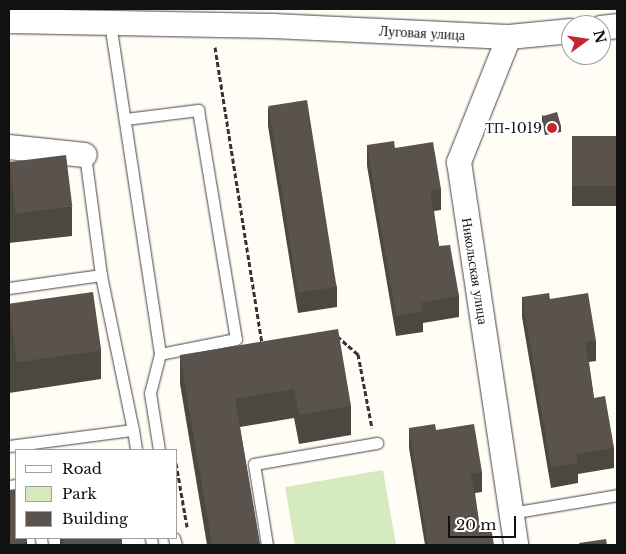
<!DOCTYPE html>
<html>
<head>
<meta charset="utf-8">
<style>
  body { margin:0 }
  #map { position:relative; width:626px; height:554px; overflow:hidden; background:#fffdf5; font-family:"Libre Baskerville",serif }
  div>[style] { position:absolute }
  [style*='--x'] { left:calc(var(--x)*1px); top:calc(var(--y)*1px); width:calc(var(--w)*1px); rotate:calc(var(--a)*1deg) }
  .green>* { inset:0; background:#d5ebbd }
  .path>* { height:3px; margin-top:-1.5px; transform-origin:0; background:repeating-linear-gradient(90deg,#333 0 5px,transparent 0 7.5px) }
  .roads { filter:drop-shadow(0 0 1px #444) drop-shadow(0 0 1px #444) }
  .lane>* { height:11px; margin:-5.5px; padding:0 5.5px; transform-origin:5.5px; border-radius:5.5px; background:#fff }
  .street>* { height:24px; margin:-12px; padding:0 12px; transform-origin:12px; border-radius:12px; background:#fff }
  .wall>* { inset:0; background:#4d4742; transform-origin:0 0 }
  .building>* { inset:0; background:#5a524d; transform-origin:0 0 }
  .dots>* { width:14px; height:14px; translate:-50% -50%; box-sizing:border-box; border:2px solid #fff; border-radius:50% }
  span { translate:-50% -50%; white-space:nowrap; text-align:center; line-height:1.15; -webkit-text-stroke:5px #fff; paint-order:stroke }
  .street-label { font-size:14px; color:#111 }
  .poi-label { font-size:14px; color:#111 }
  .right { translate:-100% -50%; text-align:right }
  .frame { position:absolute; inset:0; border:10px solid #111; pointer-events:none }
  .legend { position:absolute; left:15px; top:449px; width:162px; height:90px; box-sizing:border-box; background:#fff; border:1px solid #a0a0a0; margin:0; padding:6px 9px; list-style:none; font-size:15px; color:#111 }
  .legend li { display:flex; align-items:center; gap:10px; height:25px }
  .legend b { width:25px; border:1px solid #a0a0a0 }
  .north { position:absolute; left:561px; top:15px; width:50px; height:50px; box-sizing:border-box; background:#fff; border:1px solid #a0a0a0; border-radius:50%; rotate:76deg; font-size:14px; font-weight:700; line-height:20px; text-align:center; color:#111 }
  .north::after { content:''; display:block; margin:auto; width:18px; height:22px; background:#c4262e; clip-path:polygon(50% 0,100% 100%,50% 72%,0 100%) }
  .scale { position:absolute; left:448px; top:516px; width:68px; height:22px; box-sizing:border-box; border:2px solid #111; border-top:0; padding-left:6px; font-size:15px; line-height:18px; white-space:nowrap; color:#111; -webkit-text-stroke:4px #fff; paint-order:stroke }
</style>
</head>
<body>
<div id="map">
  <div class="green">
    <i style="clip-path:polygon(383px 470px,396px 545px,295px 545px,285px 487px)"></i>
  </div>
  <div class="path">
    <i style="--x:215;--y:47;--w:301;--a:81"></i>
    <i style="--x:337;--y:336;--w:28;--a:41"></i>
    <i style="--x:358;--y:354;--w:75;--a:79.3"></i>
    <i style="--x:176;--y:463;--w:65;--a:80.2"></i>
  </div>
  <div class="roads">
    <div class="lane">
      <i style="--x:110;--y:23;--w:335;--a:81.4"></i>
      <i style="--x:160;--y:354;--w:40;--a:104.4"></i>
      <i style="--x:150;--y:393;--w:58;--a:81"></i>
      <i style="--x:125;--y:119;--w:74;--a:-7"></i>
      <i style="--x:198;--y:110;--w:232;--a:80.6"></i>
      <i style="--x:236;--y:339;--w:77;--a:168.8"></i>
      <i style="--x:9;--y:288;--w:93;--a:-8"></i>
      <i style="--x:133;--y:430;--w:20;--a:81"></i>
      <i style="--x:9;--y:446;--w:125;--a:-7.4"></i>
      <i style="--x:133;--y:430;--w:158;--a:-101.7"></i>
      <i style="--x:101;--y:275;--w:121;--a:-97.6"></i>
      <i style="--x:9;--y:486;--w:7;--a:-8"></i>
      <i style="--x:511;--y:513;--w:108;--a:-9.6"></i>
      <i style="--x:41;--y:538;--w:7;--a:82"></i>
      <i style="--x:151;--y:538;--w:7;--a:82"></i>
      <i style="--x:174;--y:538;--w:7;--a:74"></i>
      <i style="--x:267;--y:545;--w:82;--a:-99.1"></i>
      <i style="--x:254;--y:464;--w:125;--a:-9.7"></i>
    </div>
    <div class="street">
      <i style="--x:9;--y:21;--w:264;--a:1.1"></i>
      <i style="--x:273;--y:26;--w:236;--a:2.7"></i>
      <i style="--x:509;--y:37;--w:62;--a:-5.5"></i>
      <i style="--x:601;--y:28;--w:16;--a:-7"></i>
      <i style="--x:509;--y:37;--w:135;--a:111.8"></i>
      <i style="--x:459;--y:162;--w:387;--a:81.5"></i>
      <i style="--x:9;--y:147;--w:76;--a:6"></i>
    </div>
  </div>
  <div class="wall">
    <i style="clip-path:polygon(268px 106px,337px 287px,337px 307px,298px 313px,268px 126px)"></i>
    <i style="clip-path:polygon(542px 115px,561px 126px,561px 132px,545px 135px,542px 121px)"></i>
    <i style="left:572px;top:136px;width:45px;height:70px"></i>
    <i style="clip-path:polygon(367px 145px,395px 148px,441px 189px,441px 210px,434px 211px,439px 246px,459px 296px,459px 317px,423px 323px,423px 332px,396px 336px,367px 166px)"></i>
    <i style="clip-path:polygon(9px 162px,72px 207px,72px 236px,9px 243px)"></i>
    <i style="clip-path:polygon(522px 297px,550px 299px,596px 341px,596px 361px,589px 362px,594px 398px,614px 448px,614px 468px,578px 474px,578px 483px,551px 488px,522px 317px)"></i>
    <i style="clip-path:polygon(9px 304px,101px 350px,101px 379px,9px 393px)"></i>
    <i style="clip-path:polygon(180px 355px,351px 406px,351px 435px,299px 444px,294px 418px,240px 427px,260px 545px,207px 545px,180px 384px)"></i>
    <i style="clip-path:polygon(409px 428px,482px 472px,482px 492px,475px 493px,480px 529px,494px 545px,425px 545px,409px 448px)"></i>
    <i style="clip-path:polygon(9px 490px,27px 538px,27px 545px,9px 545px)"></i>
    <i style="left:60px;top:538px;width:62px;height:7px"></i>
  </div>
  <div class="building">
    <i style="left:307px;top:100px;width:189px;height:39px;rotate:81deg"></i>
    <i style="left:557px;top:112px;width:15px;height:15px;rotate:74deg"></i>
    <i style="left:572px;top:136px;width:45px;height:50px"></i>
    <i style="clip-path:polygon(394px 141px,395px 148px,433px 142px,441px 189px,430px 191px,439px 246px,450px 245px,459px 296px,421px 303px,423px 311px,396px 316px,367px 145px)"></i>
    <i style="left:66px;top:155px;width:52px;height:57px;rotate:83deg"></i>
    <i style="left:93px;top:292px;width:59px;height:85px;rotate:82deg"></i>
    <i style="clip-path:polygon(549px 293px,550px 299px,588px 293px,596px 341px,585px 342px,594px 398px,605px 396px,614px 448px,576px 454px,578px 463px,551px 467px,522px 297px)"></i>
    <i style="clip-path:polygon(338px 329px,351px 406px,299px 415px,294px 389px,235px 399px,260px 545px,212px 545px,180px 355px)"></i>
    <i style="clip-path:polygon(435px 424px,436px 430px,474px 424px,482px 472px,471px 474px,480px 529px,491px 527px,494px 545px,428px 545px,409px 428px)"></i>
    <i style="clip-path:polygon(16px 489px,16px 538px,27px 538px,27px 542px,9px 545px,9px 490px)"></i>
    <i style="left:63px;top:538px;width:59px;height:7px"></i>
    <i style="clip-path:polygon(606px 539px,607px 545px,580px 545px,579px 543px)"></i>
  </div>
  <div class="dots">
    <i style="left:552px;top:128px;background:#c4262e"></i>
  </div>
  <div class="street-label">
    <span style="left:422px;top:33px;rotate:3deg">Луговая улица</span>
    <span style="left:475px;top:271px;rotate:81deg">Никольская улица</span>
  </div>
  <div class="poi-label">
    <span class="right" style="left:542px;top:128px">ТП-1019</span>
  </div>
  <div class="frame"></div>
  <ul class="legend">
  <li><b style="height:6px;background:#fff"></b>Road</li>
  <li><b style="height:14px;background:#d5ebbd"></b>Park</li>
  <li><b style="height:14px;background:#5a524d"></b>Building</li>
  </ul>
  <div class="north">N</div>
  <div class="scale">20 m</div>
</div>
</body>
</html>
